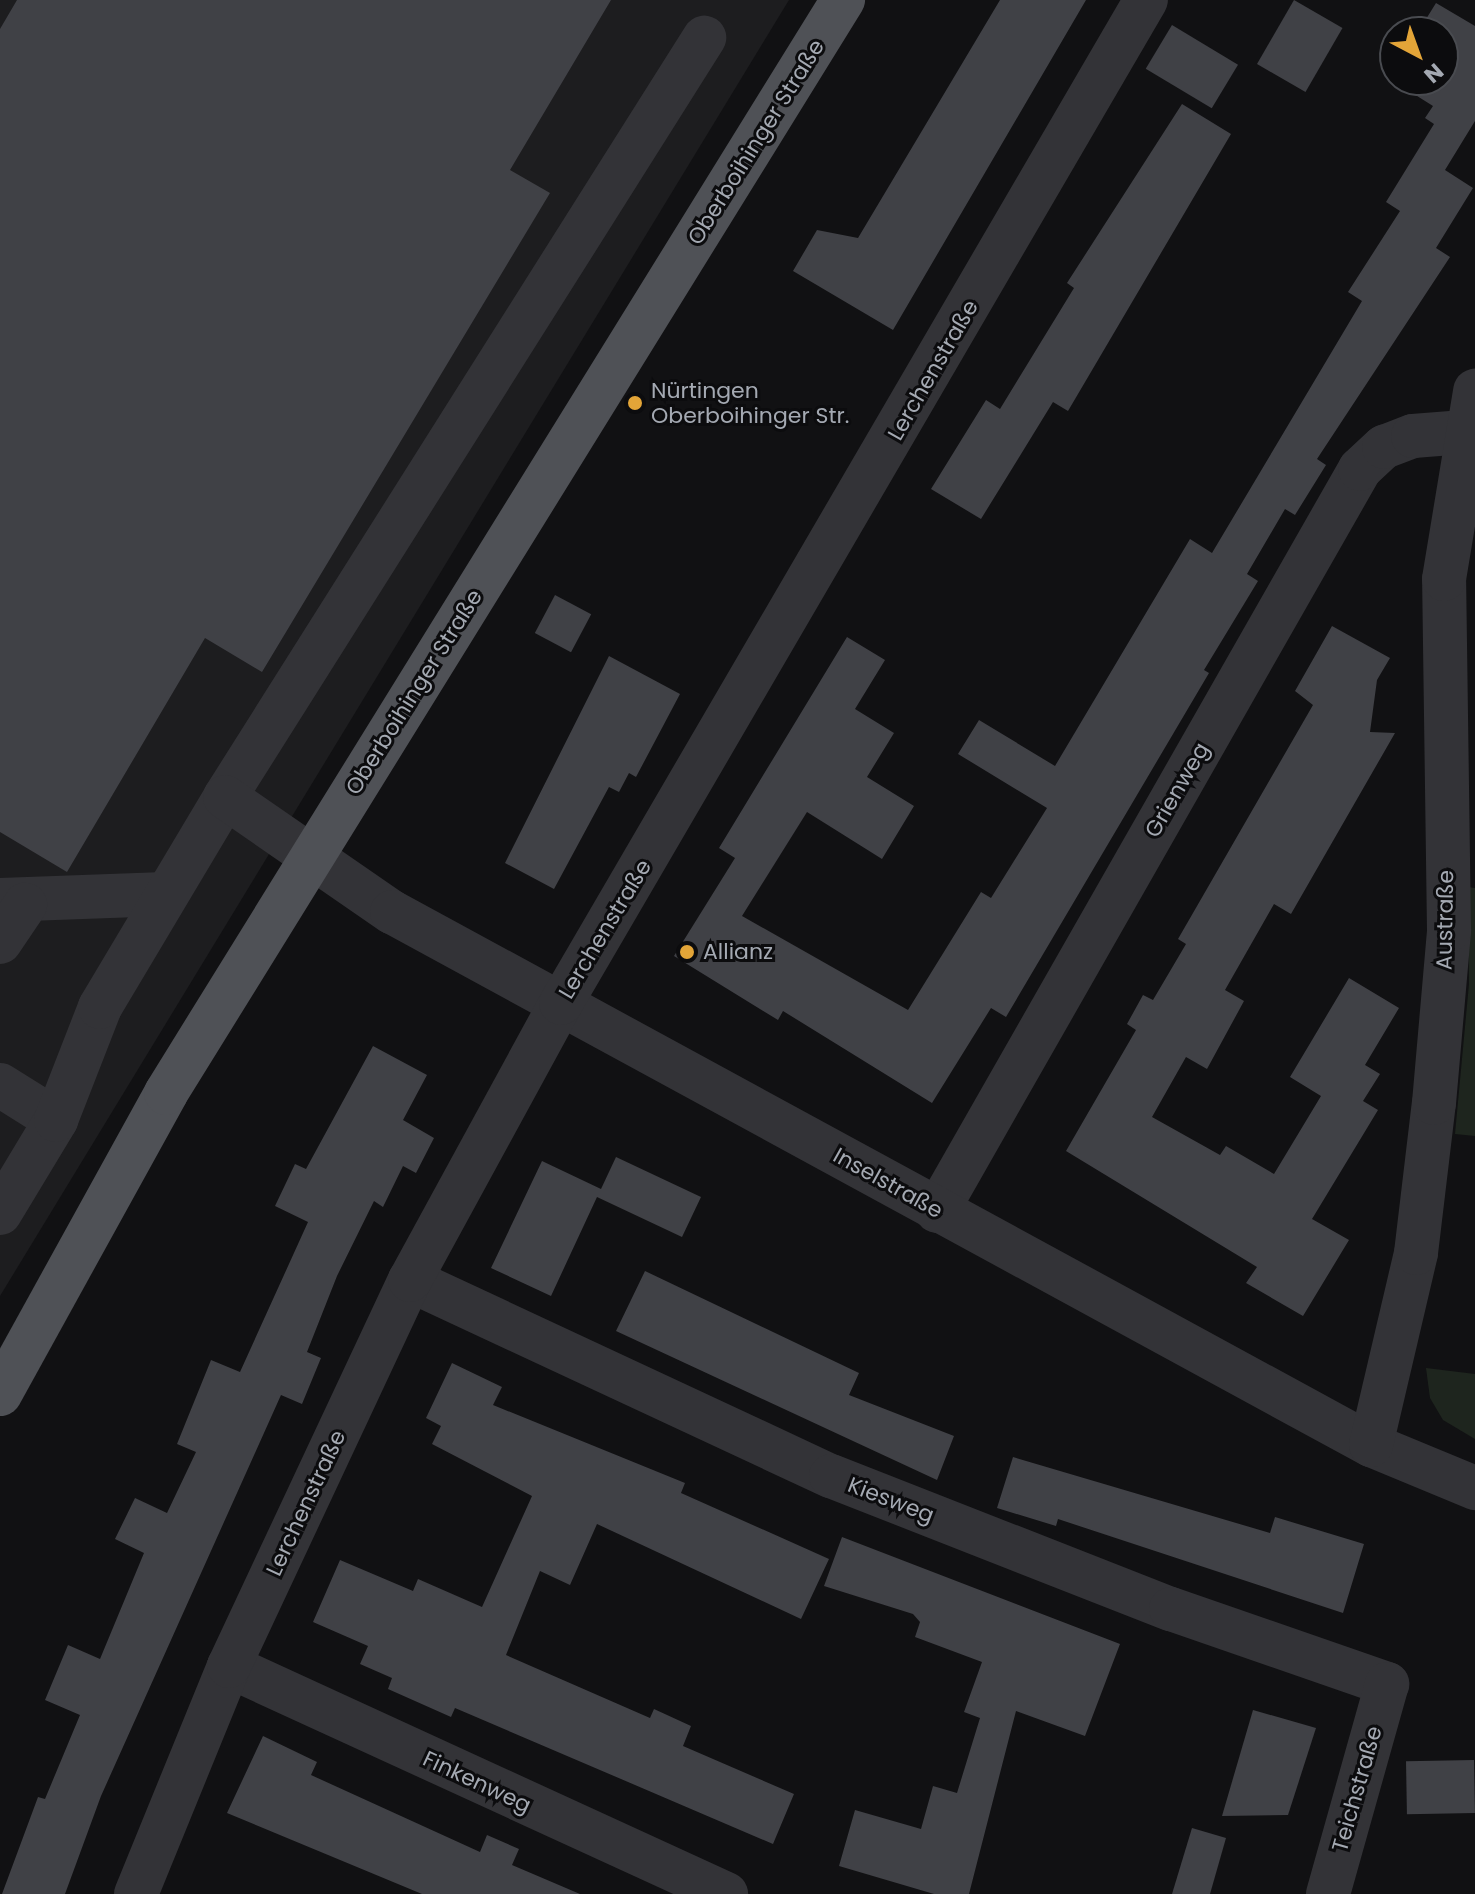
<!DOCTYPE html>
<html>
<head>
<meta charset="utf-8">
<style>
  body { margin:0 }
  #map { position:relative; width:1475px; height:1894px; overflow:hidden; background:#111113; font-family:Poppins,sans-serif }
  div>[style] { position:absolute }
  [style*='--x'] { left:calc(var(--x)*1px); top:calc(var(--y)*1px); width:calc(var(--w)*1px); rotate:calc(var(--a)*1deg) }
  .built>* { inset:0; background:#1d1d1f }
  .green>* { inset:0; background:#1e251e }
  .building>* { inset:0; background:#404146; transform-origin:0 0 }
  .minor>* { height:44px; margin:-22px; padding:0 22px; transform-origin:22px; border-radius:22px; background:#333337 }
  .major>* { height:44px; margin:-22px; padding:0 22px; transform-origin:22px; border-radius:22px; background:#4f5156 }
  .dots>* { width:22px; height:22px; translate:-50% -50%; box-sizing:border-box; border:4px solid #0c0c0e; border-radius:50% }
  span { translate:-50% -50%; white-space:nowrap; text-align:center; line-height:1.15; -webkit-text-stroke:6px #0c0c0e; paint-order:stroke }
  .street-label { font-size:22px; color:#a4a9b2 }
  .poi-label { font-size:22px; color:#a4a9b2 }
  .left { translate:0 -50%; text-align:left }
  .north { position:absolute; left:1379px; top:16px; width:80px; height:80px; box-sizing:border-box; background:#0c0c0e; border:2px solid #494b50; border-radius:50%; rotate:139deg; font-size:22px; font-weight:700; line-height:32px; text-align:center; color:#a4a9b2 }
  .north::after { content:''; display:block; margin:auto; width:28px; height:36px; background:#e3a538; clip-path:polygon(50% 0,100% 100%,50% 72%,0 100%) }
</style>
</head>
<body>
<div id="map">
  <div class="built">
    <i style="clip-path:polygon(0 0,789px 0,0 1296px)"></i>
  </div>
  <div class="green">
    <i style="clip-path:polygon(1468px 887px,1475px 888px,1475px 1136px,1455px 1134px,1469px 984px)"></i>
    <i style="clip-path:polygon(1426px 1368px,1475px 1374px,1475px 1439px,1443px 1420px,1430px 1398px)"></i>
  </div>
  <div class="building">
    <i style="clip-path:polygon(17px 0,611px 0,510px 170px,550px 193px,262px 672px,205px 638px,67px 872px,0 832px,0 29px)"></i>
    <i style="clip-path:polygon(1000px 0,1086px 0,893px 330px,793px 271px,817px 230px,858px 238px)"></i>
    <i style="left:1294px;top:0;width:56px;height:74px;rotate:30deg"></i>
    <i style="clip-path:polygon(1436px 3px,1475px 26px,1475px 121px,1445px 170px,1473px 188px,1436px 248px,1450px 257px,1317px 459px,1326px 465px,1295px 515px,1285px 509px,1247px 574px,1258px 581px,1204px 670px,1209px 673px,1006px 1017px,991px 1008px,932px 1103px,783px 1011px,778px 1020px,674px 956px,735px 858px,719px 848px,847px 637px,885px 660px,855px 709px,894px 733px,867px 777px,914px 806px,882px 859px,807px 812px,742px 916px,908px 1010px,981px 892px,991px 898px,1047px 808px,958px 754px,979px 720px,1055px 766px,1190px 539px,1212px 553px,1362px 301px,1348px 292px,1400px 211px,1386px 202px,1434px 124px,1425px 118px,1433px 106px,1390px 79px,1395px 70px,1395px 80px,1443px 80px,1443px 32px,1418px 32px)"></i>
    <i style="left:1172px;top:25px;width:77px;height:51px;rotate:31deg"></i>
    <i style="clip-path:polygon(1182px 104px,1231px 134px,1068px 411px,1053px 402px,981px 519px,931px 489px,986px 400px,1000px 409px,1074px 288px,1067px 283px)"></i>
    <i style="left:555px;top:595px;width:41px;height:43px;rotate:28deg"></i>
    <i style="clip-path:polygon(1332px 626px,1390px 658px,1377px 680px,1370px 732px,1395px 733px,1291px 914px,1274px 904px,1225px 990px,1244px 1001px,1207px 1069px,1186px 1057px,1152px 1117px,1220px 1155px,1226px 1146px,1274px 1174px,1321px 1096px,1290px 1077px,1349px 978px,1399px 1008px,1365px 1065px,1380px 1074px,1363px 1101px,1378px 1110px,1312px 1219px,1349px 1240px,1303px 1316px,1246px 1283px,1257px 1267px,1066px 1151px,1136px 1030px,1127px 1024px,1143px 995px,1153px 1000px,1186px 944px,1178px 939px,1313px 705px,1295px 691px)"></i>
    <i style="clip-path:polygon(609px 656px,680px 694px,636px 777px,629px 773px,619px 792px,609px 787px,554px 889px,505px 863px)"></i>
    <i style="clip-path:polygon(373px 1046px,427px 1075px,403px 1120px,434px 1138px,416px 1173px,403px 1166px,383px 1207px,374px 1201px,337px 1276px,307px 1352px,321px 1358px,302px 1404px,281px 1395px,101px 1796px,65px 1894px,2px 1894px,38px 1797px,45px 1799px,80px 1715px,45px 1700px,68px 1645px,100px 1659px,144px 1553px,115px 1539px,135px 1498px,167px 1513px,196px 1452px,177px 1444px,211px 1360px,240px 1372px,308px 1222px,275px 1206px,295px 1164px,306px 1169px)"></i>
    <i style="clip-path:polygon(616px 1157px,701px 1197px,682px 1237px,597px 1197px,551px 1296px,491px 1268px,542px 1161px,601px 1189px)"></i>
    <i style="clip-path:polygon(645px 1271px,859px 1373px,849px 1395px,954px 1436px,937px 1480px,616px 1331px)"></i>
    <i style="clip-path:polygon(452px 1363px,502px 1387px,493px 1405px,685px 1483px,681px 1493px,829px 1559px,801px 1619px,597px 1524px,570px 1585px,540px 1571px,506px 1655px,650px 1718px,654px 1709px,691px 1726px,683px 1746px,794px 1794px,773px 1844px,455px 1708px,451px 1717px,388px 1689px,392px 1678px,360px 1664px,368px 1646px,313px 1622px,340px 1560px,413px 1591px,418px 1579px,482px 1607px,532px 1496px,432px 1444px,441px 1426px,426px 1418px)"></i>
    <i style="clip-path:polygon(1013px 1457px,1270px 1533px,1275px 1517px,1364px 1544px,1343px 1613px,1058px 1519px,1056px 1526px,997px 1508px)"></i>
    <i style="clip-path:polygon(842px 1537px,1120px 1644px,1085px 1736px,1016px 1711px,969px 1894px,934px 1894px,839px 1866px,855px 1810px,921px 1829px,933px 1786px,957px 1793px,980px 1718px,964px 1712px,982px 1662px,915px 1637px,920px 1622px,913px 1614px,824px 1586px)"></i>
    <i style="clip-path:polygon(1253px 1710px,1316px 1728px,1288px 1815px,1222px 1816px)"></i>
    <i style="clip-path:polygon(263px 1736px,317px 1762px,311px 1775px,480px 1852px,487px 1835px,519px 1849px,512px 1865px,580px 1894px,422px 1894px,227px 1813px)"></i>
    <i style="left:1474px;top:1760px;width:53px;height:68px;rotate:89deg"></i>
    <i style="clip-path:polygon(1192px 1828px,1226px 1838px,1210px 1894px,1172px 1894px)"></i>
  </div>
  <div class="minor">
    <i style="--x:225;--y:797;--w:898;--a:-57.74"></i>
    <i style="--x:0;--y:900;--w:165;--a:-2.1"></i>
    <i style="--x:0;--y:942;--w:45;--a:-56"></i>
    <i style="--x:0;--y:1085;--w:66;--a:32"></i>
    <i style="--x:937;--y:1211;--w:854;--a:-60.31"></i>
    <i style="--x:1360;--y:469;--w:33;--a:-43"></i>
    <i style="--x:1384;--y:447;--w:31;--a:-21"></i>
    <i style="--x:1413;--y:436;--w:51;--a:-4.5"></i>
    <i style="--x:0;--y:1213;--w:109;--a:-58.9"></i>
    <i style="--x:56;--y:1120;--w:121;--a:-68.7"></i>
    <i style="--x:100;--y:1007;--w:244;--a:-59.2"></i>
    <i style="--x:225;--y:797;--w:203;--a:34.6"></i>
    <i style="--x:392;--y:912;--w:1115;--a:28.57"></i>
    <i style="--x:1371;--y:1445;--w:113;--a:22.5"></i>
    <i style="--x:410;--y:1280;--w:464;--a:25"></i>
    <i style="--x:831;--y:1476;--w:365;--a:21.4"></i>
    <i style="--x:1171;--y:1609;--w:229;--a:19.1"></i>
    <i style="--x:1387;--y:1684;--w:218;--a:105.7"></i>
    <i style="--x:1371;--y:1445;--w:197;--a:-76.8"></i>
    <i style="--x:1416;--y:1253;--w:151;--a:-83.2"></i>
    <i style="--x:1434;--y:1103;--w:174;--a:-85"></i>
    <i style="--x:1449;--y:930;--w:351;--a:-90.8"></i>
    <i style="--x:1444;--y:579;--w:191;--a:-80.6"></i>
    <i style="--x:229;--y:1666;--w:547;--a:24.64"></i>
    <i style="--x:136;--y:1894;--w:246;--a:-67.8"></i>
    <i style="--x:229;--y:1666;--w:426;--a:-64.9"></i>
    <i style="--x:410;--y:1280;--w:315;--a:-61.4"></i>
    <i style="--x:561;--y:1003;--w:1161;--a:-59.75"></i>
  </div>
  <div class="major">
    <i style="--x:0;--y:1394;--w:344;--a:-61.1"></i>
    <i style="--x:166;--y:1093;--w:1286;--a:-58.23"></i>
  </div>
  <div class="dots">
    <i style="left:635px;top:403px;background:#e3a538"></i>
    <i style="left:687px;top:952px;background:#e3a538"></i>
  </div>
  <div class="street-label">
    <span style="left:756px;top:142px;rotate:-58deg">Oberboihinger Straße</span>
    <span style="left:933px;top:370px;rotate:-60deg">Lerchenstraße</span>
    <span style="left:414px;top:692px;rotate:-58deg">Oberboihinger Straße</span>
    <span style="left:1177px;top:790px;rotate:-60deg">Grienweg</span>
    <span style="left:1445px;top:920px;rotate:-89deg">Austraße</span>
    <span style="left:605px;top:929px;rotate:-59deg">Lerchenstraße</span>
    <span style="left:888px;top:1183px;rotate:29deg">Inselstraße</span>
    <span style="left:891px;top:1500px;rotate:21deg">Kiesweg</span>
    <span style="left:306px;top:1503px;rotate:-65deg">Lerchenstraße</span>
    <span style="left:477px;top:1782px;rotate:25deg">Finkenweg</span>
    <span style="left:1357px;top:1789px;rotate:-74deg">Teichstraße</span>
  </div>
  <div class="poi-label">
    <span class="left" style="left:651px;top:403px">Nürtingen<br>Oberboihinger Str.</span>
    <span class="left" style="left:703px;top:952px">Allianz</span>
  </div>
  <div class="north">N</div>
</div>
</body>
</html>
